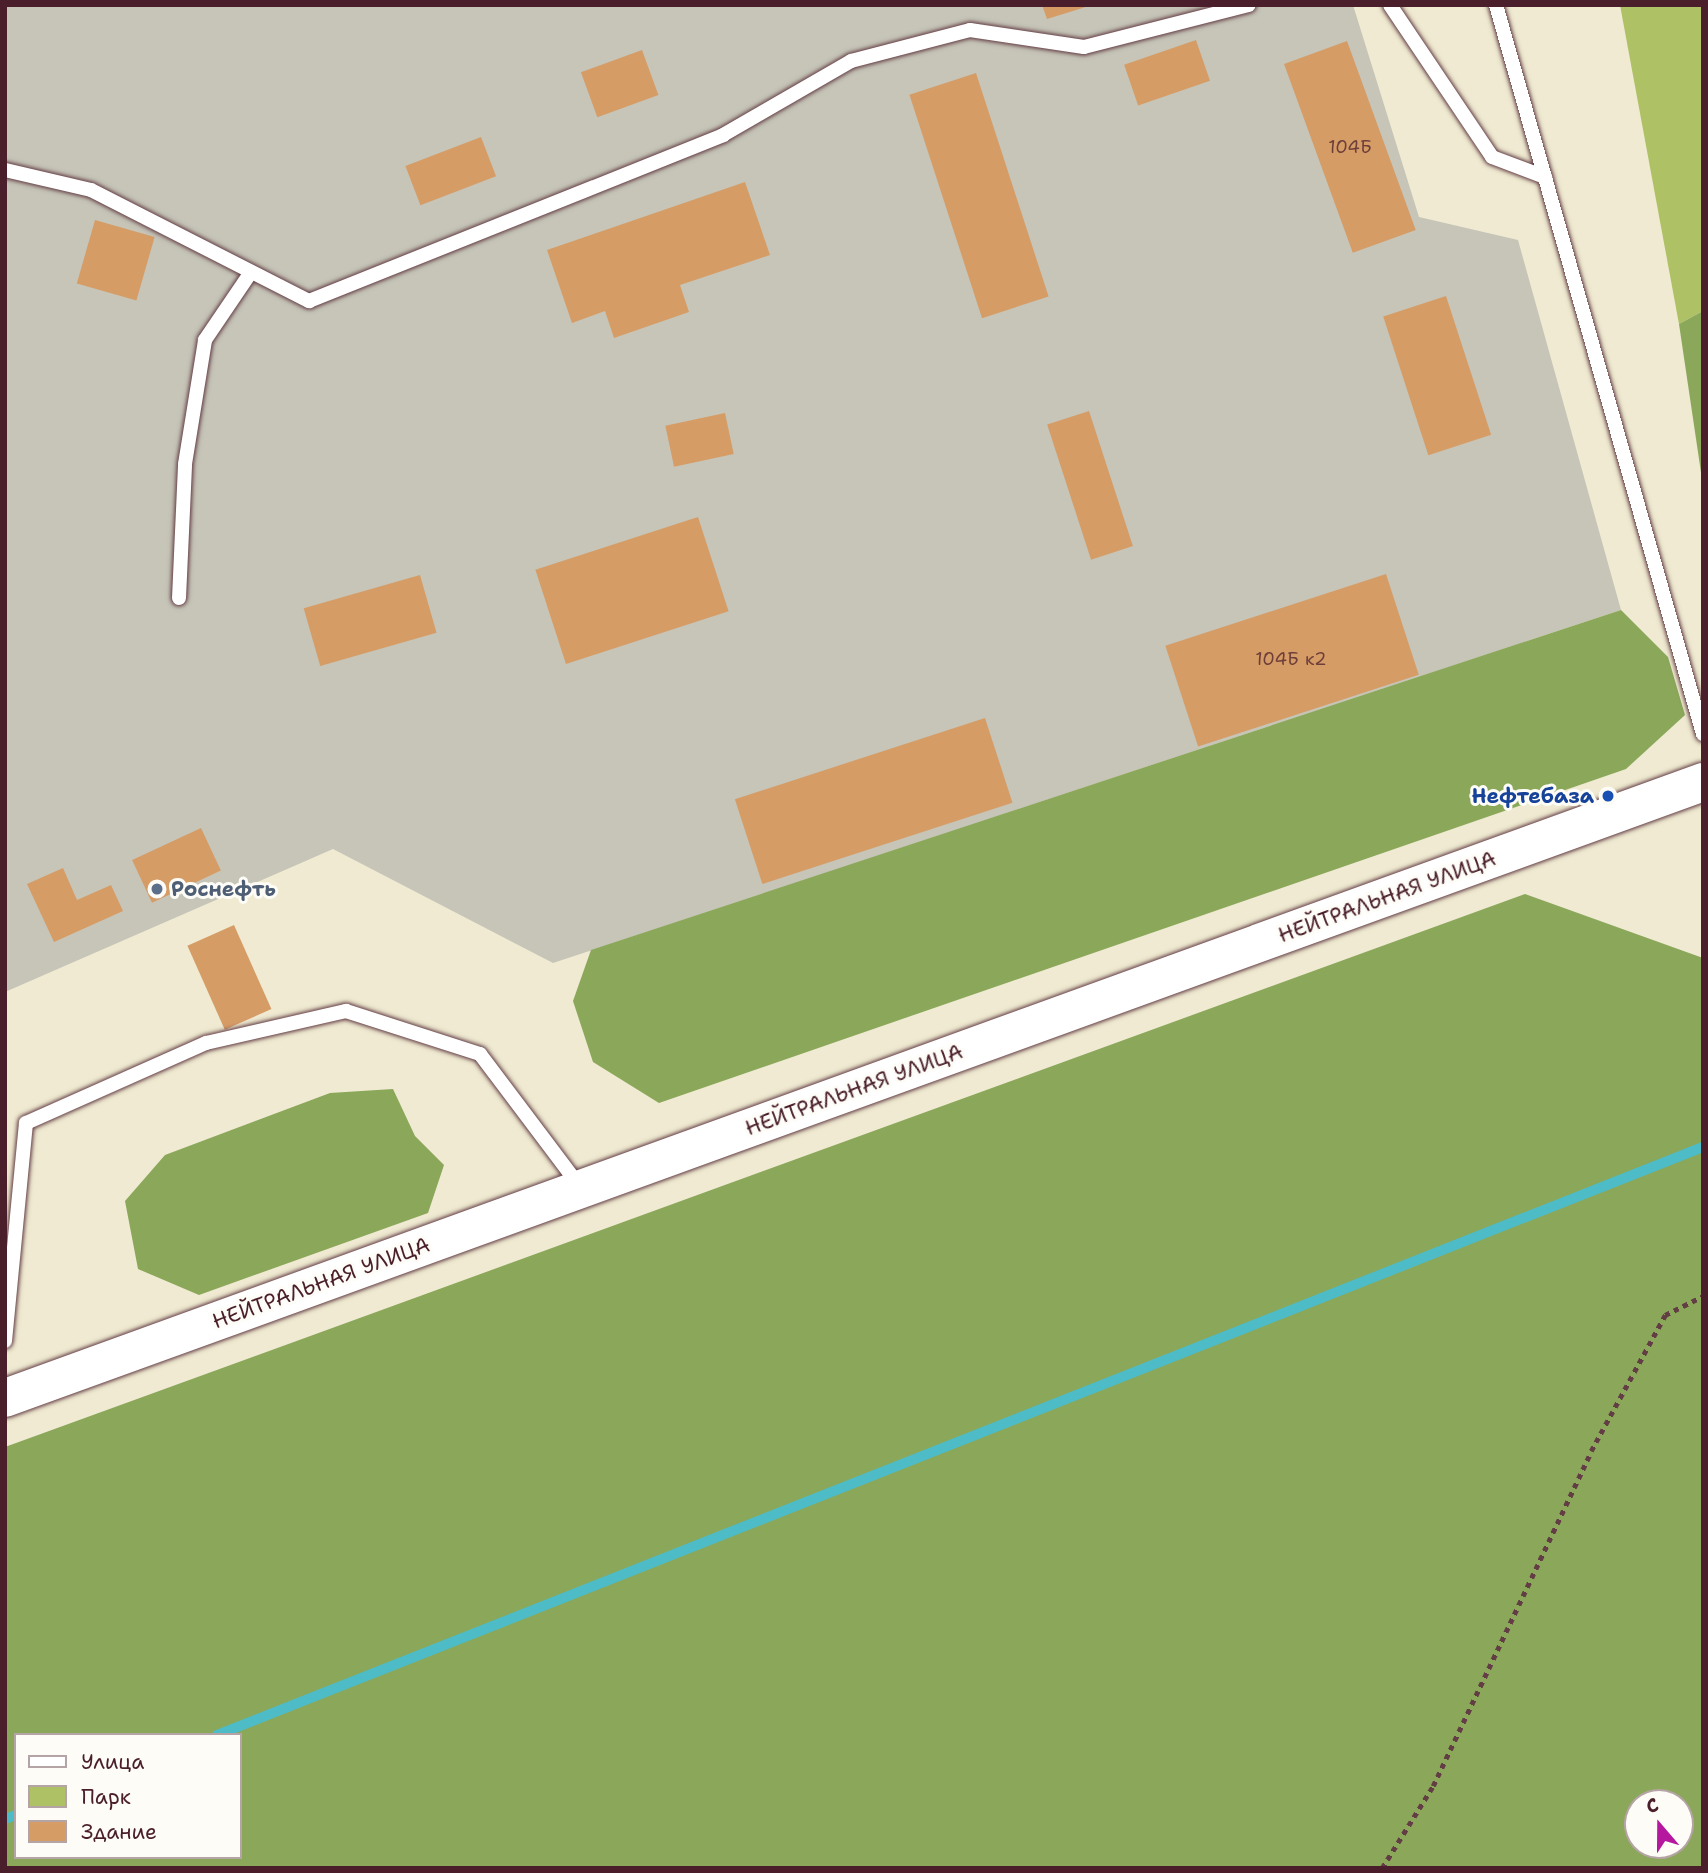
<!DOCTYPE html>
<html>
<head>
<meta charset="utf-8">
<style>
  body { margin:0 }
  #map { position:relative; width:1708px; height:1873px; overflow:hidden; background:#efead1; font-family:"Shantell Sans",sans-serif }
  div>[style] { position:absolute }
  [style*='--x'] { left:calc(var(--x)*1px); top:calc(var(--y)*1px); width:calc(var(--w)*1px); rotate:calc(var(--a)*1deg) }
  .industrial>* { inset:0; background:#c6c5b8 }
  .green>* { inset:0; background:#aec165 }
  .forest>* { inset:0; background:#8aa75a }
  .stream>* { height:10px; margin:-5px; padding:0 5px; transform-origin:5px; border-radius:5px; background:#4ebcc7 }
  .building>* { inset:0; background:#d69c66; transform-origin:0 0 }
  .path>* { height:4.5px; margin-top:-2.25px; transform-origin:0; background:repeating-linear-gradient(90deg,#633d44 0 5px,transparent 0 10px) }
  .roads { filter:drop-shadow(0 0 2px #633d44) drop-shadow(0 0 2px #633d44) }
  .lane>* { height:14px; margin:-7px; padding:0 7px; transform-origin:7px; border-radius:7px; background:#fff }
  .secondary>* { height:38px; margin:-19px; padding:0 19px; transform-origin:19px; border-radius:19px; background:#fff }
  .dots>* { width:19px; height:19px; translate:-50% -50%; box-sizing:border-box; border:4px solid #fdfcf7; border-radius:50% }
  span { translate:-50% -50%; white-space:nowrap; text-align:center; line-height:1.15; -webkit-text-stroke:6px #fdfcf7; paint-order:stroke }
  .number-label { font-size:18px; color:#6d3e3a }
  .number-label span { -webkit-text-stroke-width:0 }
  .transit-label { font-size:21px; color:#164399; font-weight:700 }
  .right { translate:-100% -50%; text-align:right }
  .service-label { font-size:21px; color:#4e5e75; font-weight:700 }
  .left { translate:0 -50%; text-align:left }
  .street-label { font-size:21px; color:#4a1f2b }
  .frame { position:absolute; inset:0; border:7px solid #4a1f2b; pointer-events:none }
  .legend { position:absolute; left:14px; top:1733px; width:228px; height:126px; box-sizing:border-box; background:#fdfcf7; border:2px solid #b5a4a5; margin:0; padding:9px 12px; list-style:none; font-size:21px; color:#4a1f2b }
  .legend li { display:flex; align-items:center; gap:14px; height:35px }
  .legend b { width:35px; border:2px solid #b5a4a5 }
  .north { position:absolute; left:1624px; top:1789px; width:70px; height:70px; box-sizing:border-box; background:#fdfcf7; border:2px solid #b5a4a5; border-radius:50%; rotate:340deg; font-size:19px; font-weight:700; line-height:28px; text-align:center; color:#4a1f2b }
  .north::after { content:''; display:block; margin:auto; width:24px; height:32px; background:#b5179e; clip-path:polygon(50% 0,100% 100%,50% 72%,0 100%) }
</style>
</head>
<body>
<div id="map">
  <div class="industrial">
    <i style="clip-path:polygon(5px 5px,1353px 5px,1419px 217px,1518px 240px,1621px 610px,553px 963px,333px 849px,5px 992px)"></i>
  </div>
  <div class="green">
    <i style="clip-path:polygon(1620px 5px,1703px 5px,1703px 311px,1679px 324px)"></i>
  </div>
  <div class="forest">
    <i style="clip-path:polygon(1703px 311px,1703px 486px,1679px 324px)"></i>
    <i style="clip-path:polygon(1621px 610px,1668px 657px,1685px 715px,1626px 769px,659px 1103px,593px 1062px,573px 1001px,591px 950px)"></i>
    <i style="clip-path:polygon(evenodd,1525px 894px,1703px 958px,1703px 1868px,5px 1868px,5px 1447px,1525px 894px,16px 1735px,240px 1735px,240px 1857px,16px 1857px,16px 1735px,1525px 894px,1638px 1803px,1680px 1803px,1680px 1845px,1638px 1845px,1638px 1803px)"></i>
    <i style="clip-path:polygon(393px 1089px,415px 1136px,444px 1165px,428px 1213px,199px 1295px,138px 1269px,125px 1201px,165px 1155px,330px 1093px)"></i>
  </div>
  <div class="stream">
    <i style="--x:217;--y:1735;--w:1598;--a:-21.59"></i>
    <i style="--x:5;--y:1819;--w:12;--a:-20"></i>
  </div>
  <div class="building">
    <i style="clip-path:polygon(1042px 5px,1089px 5px,1089px 6px,1047px 19px)"></i>
    <i style="left:1196px;top:40px;width:43px;height:76px;rotate:71deg"></i>
    <i style="left:1347px;top:41px;width:201px;height:67px;rotate:70deg"></i>
    <i style="left:642px;top:50px;width:48px;height:65px;rotate:70deg"></i>
    <i style="left:976px;top:73px;width:235px;height:70px;rotate:72deg"></i>
    <i style="left:481px;top:137px;width:42px;height:81px;rotate:69deg"></i>
    <i style="clip-path:polygon(745px 182px,770px 255px,680px 285px,689px 312px,614px 338px,605px 311px,572px 323px,547px 250px)"></i>
    <i style="left:95px;top:220px;width:62px;height:66px;rotate:16deg"></i>
    <i style="left:1446px;top:296px;width:146px;height:66px;rotate:72deg"></i>
    <i style="left:1089px;top:411px;width:142px;height:44px;rotate:72deg"></i>
    <i style="left:725px;top:413px;width:42px;height:61px;rotate:78deg"></i>
    <i style="left:698px;top:517px;width:99px;height:171px;rotate:72deg"></i>
    <i style="left:1386px;top:574px;width:106px;height:232px;rotate:72deg"></i>
    <i style="left:420px;top:575px;width:60px;height:121px;rotate:74deg"></i>
    <i style="left:985px;top:718px;width:89px;height:263px;rotate:72deg"></i>
    <i style="left:201px;top:828px;width:47px;height:76px;rotate:65deg"></i>
    <i style="clip-path:polygon(63px 868px,77px 900px,111px 885px,123px 911px,54px 942px,27px 884px)"></i>
    <i style="left:234px;top:925px;width:92px;height:51px;rotate:66deg"></i>
  </div>
  <div class="path">
    <i style="--x:1382;--y:1868;--w:97;--a:-58.1"></i>
    <i style="--x:1433;--y:1786;--w:370;--a:-64.7"></i>
    <i style="--x:1591;--y:1451;--w:155;--a:-61.4"></i>
    <i style="--x:1665;--y:1315;--w:42;--a:-26.6"></i>
  </div>
  <div class="roads">
    <div class="lane">
      <i style="--x:1390;--y:5;--w:183;--a:56.1"></i>
      <i style="--x:1492;--y:157;--w:57;--a:20.7"></i>
      <i style="--x:1496;--y:5;--w:758;--a:74.15"></i>
      <i style="--x:5;--y:170;--w:88;--a:13.1"></i>
      <i style="--x:91;--y:190;--w:245;--a:27"></i>
      <i style="--x:309;--y:301;--w:446;--a:-21.8"></i>
      <i style="--x:723;--y:135;--w:148;--a:-30"></i>
      <i style="--x:851;--y:61;--w:123;--a:-14.6"></i>
      <i style="--x:970;--y:30;--w:115;--a:8.5"></i>
      <i style="--x:1084;--y:47;--w:170;--a:-14.3"></i>
      <i style="--x:179;--y:598;--w:134;--a:-87.4"></i>
      <i style="--x:185;--y:464;--w:126;--a:-80.8"></i>
      <i style="--x:205;--y:340;--w:82;--a:-55.9"></i>
      <i style="--x:5;--y:1341;--w:219;--a:-84.5"></i>
      <i style="--x:26;--y:1123;--w:197;--a:-24"></i>
      <i style="--x:206;--y:1043;--w:144;--a:-12.9"></i>
      <i style="--x:346;--y:1011;--w:141;--a:17.8"></i>
      <i style="--x:480;--y:1054;--w:168;--a:53"></i>
    </div>
    <div class="secondary">
      <i style="--x:5;--y:1398;--w:1806;--a:-19.94"></i>
    </div>
  </div>
  <div class="dots">
    <i style="left:1608px;top:796px;background:#1a4fb4"></i>
    <i style="left:157px;top:889px;background:#5c6f8a"></i>
  </div>
  <div class="number-label">
    <span style="left:1350px;top:147px">104Б</span>
    <span style="left:1291px;top:659px">104Б к2</span>
  </div>
  <div class="transit-label">
    <span class="right" style="left:1594px;top:796px">Нефтебаза</span>
  </div>
  <div class="service-label">
    <span class="left" style="left:171px;top:889px">Роснефть</span>
  </div>
  <div class="street-label">
    <span style="left:1387px;top:897px;rotate:-20deg">НЕЙТРАЛЬНАЯ УЛИЦА</span>
    <span style="left:854px;top:1090px;rotate:-20deg">НЕЙТРАЛЬНАЯ УЛИЦА</span>
    <span style="left:321px;top:1283px;rotate:-20deg">НЕЙТРАЛЬНАЯ УЛИЦА</span>
  </div>
  <div class="frame"></div>
  <ul class="legend">
  <li><b style="height:9px;background:#fff"></b>Улица</li>
  <li><b style="height:19px;background:#aec165"></b>Парк</li>
  <li><b style="height:19px;background:#d69c66"></b>Здание</li>
  </ul>
  <div class="north">С</div>
</div>
</body>
</html>
